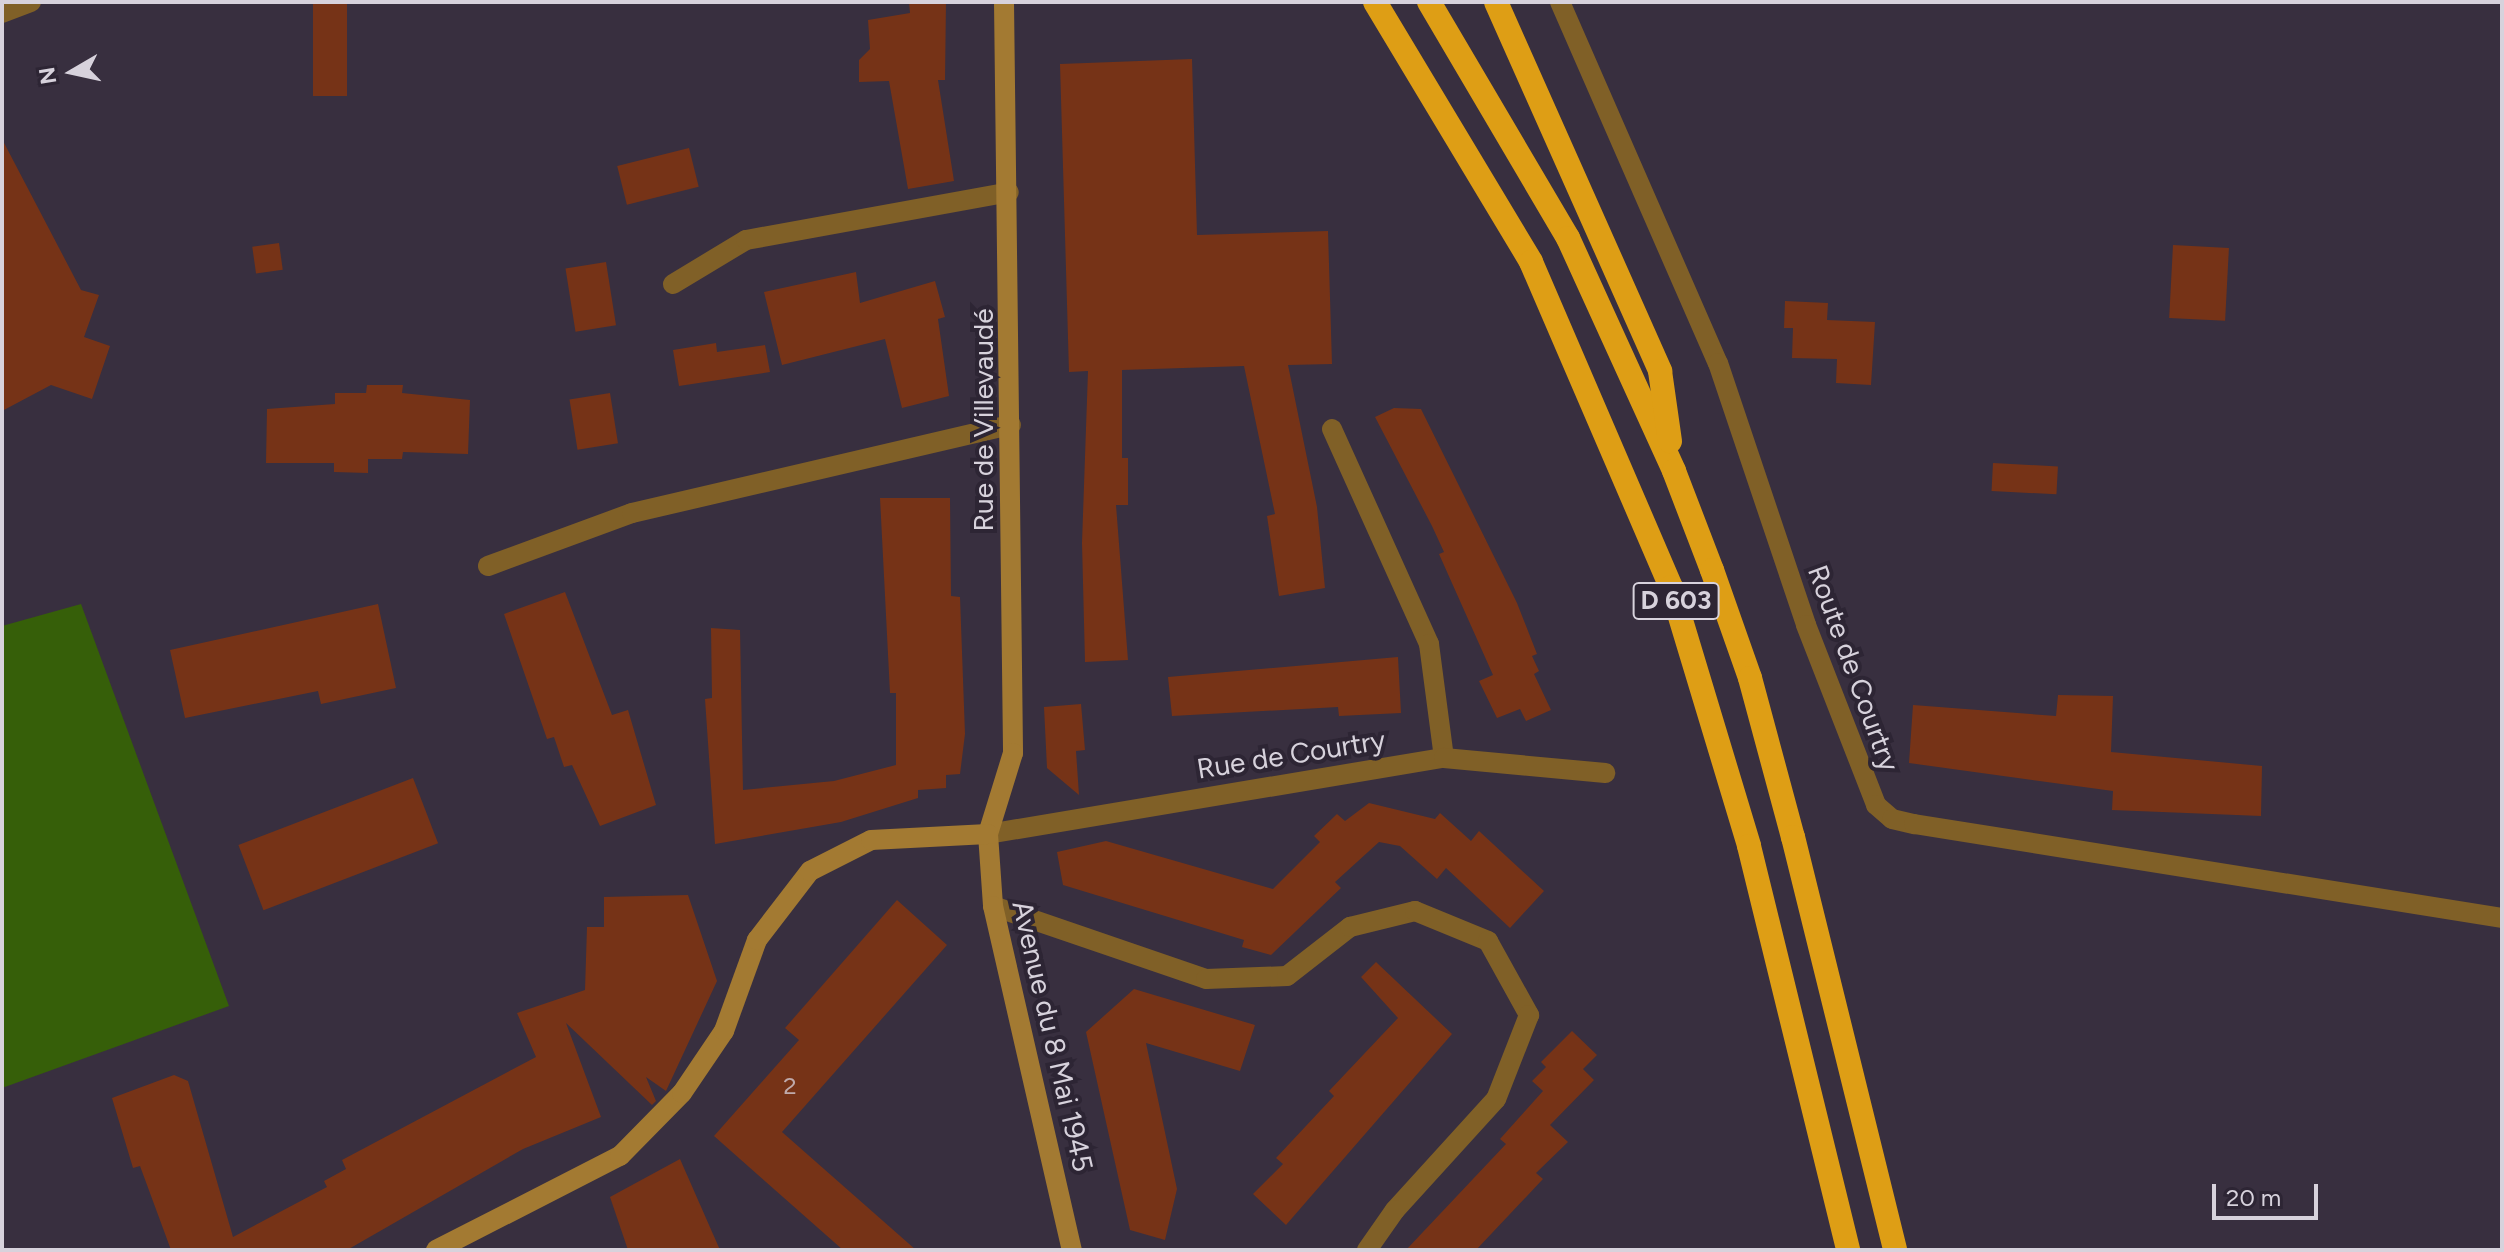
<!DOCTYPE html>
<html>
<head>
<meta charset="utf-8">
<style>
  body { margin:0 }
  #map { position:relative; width:2504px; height:1252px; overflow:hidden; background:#382f3f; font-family:Figtree,sans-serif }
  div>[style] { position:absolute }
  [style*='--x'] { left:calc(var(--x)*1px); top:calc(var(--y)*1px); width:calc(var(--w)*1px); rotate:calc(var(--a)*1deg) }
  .green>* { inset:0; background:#365f09 }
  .building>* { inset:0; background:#763317; transform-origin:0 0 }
  .street>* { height:20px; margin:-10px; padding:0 10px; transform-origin:10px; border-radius:10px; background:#806027 }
  .secondary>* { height:20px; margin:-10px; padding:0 10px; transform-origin:10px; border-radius:10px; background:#a37a32 }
  .highway>* { height:24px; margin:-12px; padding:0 12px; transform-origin:12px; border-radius:12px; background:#de9e15 }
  span { translate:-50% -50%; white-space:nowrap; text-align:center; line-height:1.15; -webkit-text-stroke:8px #2d2534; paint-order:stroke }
  .number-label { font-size:24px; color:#bfaaab }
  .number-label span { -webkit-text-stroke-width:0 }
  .shield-label span { padding:2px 6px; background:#2d2534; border:2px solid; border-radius:6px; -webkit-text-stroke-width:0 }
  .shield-label { font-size:26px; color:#d7d2dc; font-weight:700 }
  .street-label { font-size:28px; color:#d7d2dc }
  .frame { position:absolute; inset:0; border:4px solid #d7d2dc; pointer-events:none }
  .north { position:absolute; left:32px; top:32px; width:80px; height:80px; -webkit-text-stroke:6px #2d2534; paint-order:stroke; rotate:261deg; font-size:22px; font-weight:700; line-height:32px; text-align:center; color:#d7d2dc }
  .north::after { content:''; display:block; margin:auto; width:28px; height:36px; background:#d7d2dc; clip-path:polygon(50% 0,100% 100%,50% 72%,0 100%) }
  .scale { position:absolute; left:2212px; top:1184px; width:106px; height:36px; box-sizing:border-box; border:4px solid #d7d2dc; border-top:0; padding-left:10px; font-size:24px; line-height:28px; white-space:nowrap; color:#d7d2dc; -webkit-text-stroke:6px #2d2534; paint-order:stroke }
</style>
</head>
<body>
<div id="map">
  <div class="green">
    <i style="clip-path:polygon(81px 604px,229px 1006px,2px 1088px,2px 626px)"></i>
  </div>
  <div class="building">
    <i style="left:313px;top:2px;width:34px;height:94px"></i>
    <i style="clip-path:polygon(909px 2px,946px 2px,945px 80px,938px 80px,954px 181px,908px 189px,889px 81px,859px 82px,859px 60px,870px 49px,868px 20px,910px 13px)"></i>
    <i style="clip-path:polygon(1192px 59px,1197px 235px,1328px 231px,1332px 364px,1288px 365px,1317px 507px,1325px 588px,1279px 596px,1267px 516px,1275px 514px,1244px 366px,1122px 370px,1122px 458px,1128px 458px,1128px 505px,1116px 505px,1128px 660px,1085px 662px,1082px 543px,1088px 371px,1069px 372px,1060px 64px)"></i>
    <i style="clip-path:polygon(2px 139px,81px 290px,99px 295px,84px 337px,110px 346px,92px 399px,51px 385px,2px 411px)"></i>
    <i style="left:689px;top:148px;width:40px;height:74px;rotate:76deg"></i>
    <i style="left:279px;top:243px;width:27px;height:27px;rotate:82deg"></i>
    <i style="left:2173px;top:245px;width:56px;height:73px;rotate:3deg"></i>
    <i style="left:606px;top:262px;width:64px;height:41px;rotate:81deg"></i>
    <i style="clip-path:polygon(856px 272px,860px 303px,935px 281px,945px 317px,938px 319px,949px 396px,902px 408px,885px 339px,782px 365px,764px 292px)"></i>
    <i style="clip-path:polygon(1785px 301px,1828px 303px,1827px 320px,1875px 322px,1871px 385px,1836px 383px,1837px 359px,1792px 358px,1793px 328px,1784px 328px)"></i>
    <i style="clip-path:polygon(716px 343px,717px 352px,765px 345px,770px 372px,679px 386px,673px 350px)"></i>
    <i style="clip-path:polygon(367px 385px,403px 385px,402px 393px,470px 400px,468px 454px,403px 452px,402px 459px,368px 459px,368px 473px,334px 472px,334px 463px,266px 463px,267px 409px,335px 404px,335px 393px,366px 393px)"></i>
    <i style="left:610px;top:393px;width:51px;height:41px;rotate:81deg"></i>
    <i style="clip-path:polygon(1394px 408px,1421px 409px,1517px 603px,1537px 654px,1532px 656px,1539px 671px,1534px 674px,1551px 710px,1526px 721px,1520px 709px,1497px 718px,1479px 681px,1493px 675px,1439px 554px,1444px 552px,1432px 526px,1375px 417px)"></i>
    <i style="left:1993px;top:463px;width:65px;height:28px;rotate:3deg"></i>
    <i style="clip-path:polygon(880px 498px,950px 498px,951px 596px,960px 597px,965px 734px,960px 774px,946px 775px,946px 788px,918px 790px,918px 798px,841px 822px,715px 844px,705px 699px,712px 698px,711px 628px,740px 630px,743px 790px,834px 781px,896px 765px,896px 693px,890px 693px)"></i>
    <i style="clip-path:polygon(565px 592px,612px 715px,628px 710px,656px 805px,600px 826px,572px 765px,564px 767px,554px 737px,547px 739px,504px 614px)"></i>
    <i style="clip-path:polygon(378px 604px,396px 688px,321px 704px,318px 691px,185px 718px,170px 650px)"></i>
    <i style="clip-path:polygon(1398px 657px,1401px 713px,1339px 716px,1338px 707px,1172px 716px,1168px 677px)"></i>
    <i style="clip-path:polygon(2058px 695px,2113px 696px,2111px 752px,2262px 766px,2261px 816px,2112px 810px,2113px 791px,1909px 763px,1913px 705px,2056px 716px)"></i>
    <i style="clip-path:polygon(1081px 704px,1085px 750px,1076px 751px,1079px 795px,1047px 768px,1044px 707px)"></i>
    <i style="left:413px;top:778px;width:70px;height:187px;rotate:69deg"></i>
    <i style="clip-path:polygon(1369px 803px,1435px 819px,1440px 813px,1471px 841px,1479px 831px,1544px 891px,1510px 928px,1446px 868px,1437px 879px,1400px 846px,1379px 842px,1335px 882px,1341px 888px,1271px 955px,1242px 947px,1244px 940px,1063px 885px,1057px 852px,1106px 841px,1273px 889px,1320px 842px,1314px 836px,1337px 814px,1345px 821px)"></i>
    <i style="clip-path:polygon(688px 895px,717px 981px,666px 1091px,646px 1077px,656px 1101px,652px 1105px,566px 1023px,601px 1117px,523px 1149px,347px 1250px,171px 1250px,140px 1166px,133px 1168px,112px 1098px,174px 1075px,188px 1081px,233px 1237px,327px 1187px,324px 1181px,346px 1169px,342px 1160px,536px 1057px,517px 1013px,585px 990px,587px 927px,604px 927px,604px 897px)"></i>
    <i style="clip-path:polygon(897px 900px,947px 945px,782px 1132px,916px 1250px,843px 1250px,714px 1136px,799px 1040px,785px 1028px)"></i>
    <i style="clip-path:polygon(1376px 962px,1452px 1034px,1286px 1225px,1253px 1194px,1283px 1164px,1276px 1158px,1334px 1096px,1329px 1091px,1398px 1018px,1361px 977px)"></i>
    <i style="clip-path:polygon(1134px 989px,1255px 1025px,1240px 1071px,1146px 1043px,1177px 1189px,1165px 1240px,1130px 1230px,1086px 1032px)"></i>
    <i style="clip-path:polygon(1572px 1031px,1597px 1055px,1583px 1069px,1594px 1080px,1550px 1125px,1568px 1142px,1536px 1173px,1543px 1179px,1476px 1250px,1406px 1250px,1506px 1144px,1500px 1139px,1543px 1091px,1532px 1081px,1546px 1067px,1541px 1062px)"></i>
    <i style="clip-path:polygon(680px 1159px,720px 1250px,628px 1250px,610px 1197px)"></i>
  </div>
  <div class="street">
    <i style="--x:1560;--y:2;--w:394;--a:66.4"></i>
    <i style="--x:1718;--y:363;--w:276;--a:71.4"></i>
    <i style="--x:1806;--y:625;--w:193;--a:68.7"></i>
    <i style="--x:1876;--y:805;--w:21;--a:41"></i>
    <i style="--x:1892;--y:819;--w:23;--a:13"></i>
    <i style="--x:1914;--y:824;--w:595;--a:9.08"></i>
    <i style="--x:2;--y:13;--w:31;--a:-21"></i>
    <i style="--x:673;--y:284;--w:85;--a:-31.1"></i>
    <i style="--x:746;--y:240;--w:267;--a:-10.3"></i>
    <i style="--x:1332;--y:429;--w:236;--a:65.7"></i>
    <i style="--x:1429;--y:644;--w:115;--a:82.5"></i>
    <i style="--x:488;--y:566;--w:153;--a:-20.2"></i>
    <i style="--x:632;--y:513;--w:389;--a:-13.1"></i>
    <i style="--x:988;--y:834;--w:462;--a:-9.5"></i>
    <i style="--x:1444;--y:758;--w:162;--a:5.3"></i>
    <i style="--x:993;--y:906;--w:225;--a:18.9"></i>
    <i style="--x:1206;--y:979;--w:81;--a:-2.1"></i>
    <i style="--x:1287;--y:976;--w:80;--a:-37.9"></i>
    <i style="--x:1350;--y:927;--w:67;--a:-13.8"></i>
    <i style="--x:1415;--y:911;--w:79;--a:22.3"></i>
    <i style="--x:1488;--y:941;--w:85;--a:61"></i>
    <i style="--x:1529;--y:1015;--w:90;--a:111.4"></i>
    <i style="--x:1496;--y:1099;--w:150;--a:132.3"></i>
    <i style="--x:1395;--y:1210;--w:49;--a:125"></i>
  </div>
  <div class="secondary">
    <i style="--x:1004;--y:2;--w:751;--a:89.31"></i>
    <i style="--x:1013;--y:753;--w:85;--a:107.2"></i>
    <i style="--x:988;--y:834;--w:72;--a:86"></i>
    <i style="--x:993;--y:906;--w:353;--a:77.1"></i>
    <i style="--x:436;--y:1250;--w:207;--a:-27.1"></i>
    <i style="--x:620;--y:1156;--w:88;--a:-45.5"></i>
    <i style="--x:682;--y:1093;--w:75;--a:-55.9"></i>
    <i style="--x:724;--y:1031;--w:97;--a:-70.1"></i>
    <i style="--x:757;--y:940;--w:87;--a:-52.5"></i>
    <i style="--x:810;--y:871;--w:68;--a:-26.9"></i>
    <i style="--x:871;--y:840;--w:117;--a:-2.9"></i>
  </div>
  <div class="highway">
    <i style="--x:1375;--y:2;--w:303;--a:59"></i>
    <i style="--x:1531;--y:262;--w:354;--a:66.7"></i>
    <i style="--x:1671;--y:587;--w:270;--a:73.2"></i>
    <i style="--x:1749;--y:846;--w:416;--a:76.2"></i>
    <i style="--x:1429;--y:2;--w:274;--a:59.5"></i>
    <i style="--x:1568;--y:238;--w:256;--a:65.5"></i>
    <i style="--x:1674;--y:471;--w:106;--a:69"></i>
    <i style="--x:1712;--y:570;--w:114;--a:70.6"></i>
    <i style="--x:1750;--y:678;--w:165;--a:74.9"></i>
    <i style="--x:1793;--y:837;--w:425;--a:76.1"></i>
    <i style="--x:1496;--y:2;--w:404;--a:66"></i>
    <i style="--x:1660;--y:371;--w:71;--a:81.9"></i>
  </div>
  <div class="number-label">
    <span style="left:790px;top:1086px">2</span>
  </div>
  <div class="shield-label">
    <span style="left:1676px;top:601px">D 603</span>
  </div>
  <div class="street-label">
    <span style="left:983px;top:420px;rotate:-90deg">Rue de Villevaudé</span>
    <span style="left:1854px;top:668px;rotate:70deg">Route de Courtry</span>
    <span style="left:1291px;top:754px;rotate:-9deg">Rue de Courtry</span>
    <span style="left:1053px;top:1036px;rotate:77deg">Avenue du 8 Mai 1945</span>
  </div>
  <div class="frame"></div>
  <div class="north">N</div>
  <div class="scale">20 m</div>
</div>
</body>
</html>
